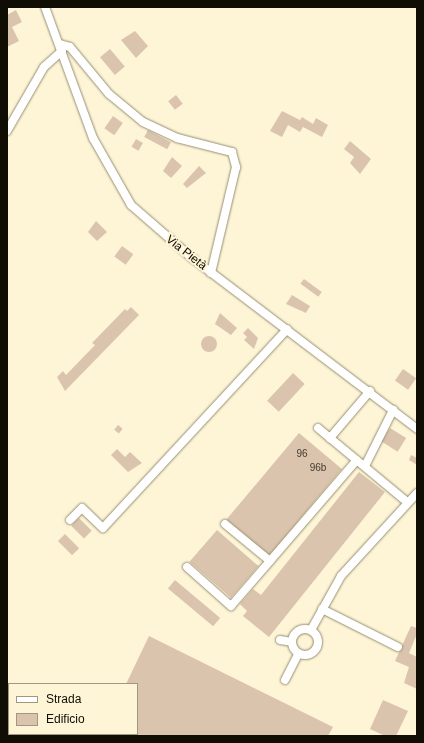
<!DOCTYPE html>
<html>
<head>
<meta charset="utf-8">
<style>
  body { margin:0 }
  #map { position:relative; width:424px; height:743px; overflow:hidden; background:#fef5d7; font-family:Helvetica,sans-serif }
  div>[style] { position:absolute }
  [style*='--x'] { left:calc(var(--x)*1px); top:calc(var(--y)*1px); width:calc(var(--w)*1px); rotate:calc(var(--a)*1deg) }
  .building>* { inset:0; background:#dbc4ad; transform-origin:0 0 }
  .round { border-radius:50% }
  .roads { filter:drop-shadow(0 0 1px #978f73) drop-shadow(0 0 1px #978f73) }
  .minor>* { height:8px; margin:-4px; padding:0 4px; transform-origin:4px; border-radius:4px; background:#fff }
  .minor>.ring { margin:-4px; padding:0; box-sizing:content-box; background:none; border:8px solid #fff; border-radius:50% }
  span { translate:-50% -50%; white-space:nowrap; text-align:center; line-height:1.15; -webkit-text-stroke:4px #fef5d7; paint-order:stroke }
  .number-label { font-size:10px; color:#433b2e }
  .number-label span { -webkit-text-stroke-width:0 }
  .street-label { font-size:12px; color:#100d04 }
  .frame { position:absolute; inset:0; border:8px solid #100d04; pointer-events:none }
  .legend { position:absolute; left:8px; top:683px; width:130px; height:52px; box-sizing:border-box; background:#fef5d7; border:1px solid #9f9883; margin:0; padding:5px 7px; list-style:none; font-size:12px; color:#100d04 }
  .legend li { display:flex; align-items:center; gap:8px; height:20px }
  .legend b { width:20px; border:1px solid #9f9883 }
</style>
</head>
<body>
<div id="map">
  <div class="building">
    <i style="clip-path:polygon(16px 10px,22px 22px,12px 27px,19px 41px,7px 47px,7px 15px)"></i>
    <i style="clip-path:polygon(135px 31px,148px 46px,136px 58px,121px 40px)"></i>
    <i style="left:110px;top:49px;width:23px;height:13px;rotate:50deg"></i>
    <i style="left:176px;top:95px;width:11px;height:10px;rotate:52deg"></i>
    <i style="clip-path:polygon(282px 111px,300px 120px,302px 117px,313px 124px,316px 118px,328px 125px,322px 137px,303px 127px,300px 132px,288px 125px,282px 137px,270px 131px)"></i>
    <i style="left:113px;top:116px;width:12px;height:15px;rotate:35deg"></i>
    <i style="left:148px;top:130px;width:26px;height:8px;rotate:28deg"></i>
    <i style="left:136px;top:139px;width:8px;height:9px;rotate:30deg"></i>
    <i style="clip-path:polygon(350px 141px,371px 159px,360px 174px,350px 163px,354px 157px,344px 149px)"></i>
    <i style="clip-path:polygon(172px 157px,182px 166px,171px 178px,163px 171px)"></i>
    <i style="clip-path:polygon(199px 166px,206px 173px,187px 188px,183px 184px)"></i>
    <i style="clip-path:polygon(96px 221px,107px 232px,97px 241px,88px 232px)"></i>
    <i style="left:122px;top:246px;width:14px;height:13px;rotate:36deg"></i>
    <i style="left:304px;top:279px;width:22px;height:6px;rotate:36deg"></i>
    <i style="clip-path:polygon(292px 295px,310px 306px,306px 313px,286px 304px)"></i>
    <i style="clip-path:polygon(131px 307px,139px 315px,65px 391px,57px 377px,63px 371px,66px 375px,95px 345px,92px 343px,125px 309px,127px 311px)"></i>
    <i style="clip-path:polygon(220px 313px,237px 328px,231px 335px,215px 324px)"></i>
    <i style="clip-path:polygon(248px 328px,258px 338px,254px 349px,244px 340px,247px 337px,243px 333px)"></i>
    <i class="round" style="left:201px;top:336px;width:16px;height:16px"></i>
    <i style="left:403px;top:369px;width:16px;height:14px;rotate:35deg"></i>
    <i style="left:293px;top:373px;width:16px;height:38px;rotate:43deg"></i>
    <i style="left:118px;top:425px;width:6px;height:6px;rotate:39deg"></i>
    <i style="left:390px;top:428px;width:19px;height:16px;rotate:32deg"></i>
    <i style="left:299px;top:433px;width:56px;height:113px;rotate:40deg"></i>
    <i style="clip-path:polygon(117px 449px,125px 457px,130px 452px,142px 463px,128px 472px,111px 455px)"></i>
    <i style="clip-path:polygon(411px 455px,417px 458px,417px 465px,409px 460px)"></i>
    <i style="clip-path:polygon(359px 472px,385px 492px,269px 637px,243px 616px,247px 611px,240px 604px,253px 589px,261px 595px)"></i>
    <i style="left:79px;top:518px;width:18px;height:11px;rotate:45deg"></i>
    <i style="left:217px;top:530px;width:55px;height:42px;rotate:41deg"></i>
    <i style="left:65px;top:534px;width:20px;height:10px;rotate:45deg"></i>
    <i style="left:175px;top:580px;width:59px;height:11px;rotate:40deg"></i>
    <i style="clip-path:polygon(411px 626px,417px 628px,417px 634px,409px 653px,417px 657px,417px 689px,404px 683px,409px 667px,395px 661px)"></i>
    <i style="clip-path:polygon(149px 636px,333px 727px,328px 736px,137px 736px,137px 684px,126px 684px)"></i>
    <i style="clip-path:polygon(383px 700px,408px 711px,396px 736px,385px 736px,370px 729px)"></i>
  </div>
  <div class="roads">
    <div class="minor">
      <i style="--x:45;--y:7;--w:140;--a:69.9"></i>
      <i style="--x:93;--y:138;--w:77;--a:60.4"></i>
      <i style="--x:131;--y:205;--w:81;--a:41"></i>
      <i style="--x:192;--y:258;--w:283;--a:37.2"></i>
      <i style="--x:60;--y:44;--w:10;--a:17"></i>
      <i style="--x:70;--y:47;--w:61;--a:50.3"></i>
      <i style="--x:109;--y:94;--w:44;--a:39.5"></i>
      <i style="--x:143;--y:122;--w:38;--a:25"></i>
      <i style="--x:177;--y:138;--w:57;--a:14.3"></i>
      <i style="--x:232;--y:152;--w:16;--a:75"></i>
      <i style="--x:236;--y:167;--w:109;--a:103.3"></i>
      <i style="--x:7;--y:131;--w:74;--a:-60"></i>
      <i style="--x:44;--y:67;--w:24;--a:-42"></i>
      <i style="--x:370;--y:391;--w:62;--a:130.4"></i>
      <i style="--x:330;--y:438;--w:100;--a:39.7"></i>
      <i style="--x:318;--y:428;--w:16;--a:40"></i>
      <i style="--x:365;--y:466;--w:63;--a:-63.4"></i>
      <i style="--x:70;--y:520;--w:17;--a:-45"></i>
      <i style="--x:82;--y:508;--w:29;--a:44"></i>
      <i style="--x:103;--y:528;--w:271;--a:-47.2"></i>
      <i style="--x:225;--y:524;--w:58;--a:39.4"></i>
      <i style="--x:270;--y:561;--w:133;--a:-49.3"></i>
      <i style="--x:187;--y:567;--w:59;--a:41.6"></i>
      <i style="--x:231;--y:606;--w:60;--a:-49.1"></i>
      <i style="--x:322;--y:609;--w:85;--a:26.6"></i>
      <i class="ring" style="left:292px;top:629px;width:18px;height:18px"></i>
      <i style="--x:311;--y:630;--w:62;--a:-60.9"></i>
      <i style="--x:341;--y:576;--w:113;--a:-47.5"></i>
      <i style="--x:280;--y:640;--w:12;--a:9"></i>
      <i style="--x:285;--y:680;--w:30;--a:-63"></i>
    </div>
  </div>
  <div class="number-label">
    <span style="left:302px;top:454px">96</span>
    <span style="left:318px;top:468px">96b</span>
  </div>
  <div class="street-label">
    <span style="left:186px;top:253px;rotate:38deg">Via Pietà</span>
  </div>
  <div class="frame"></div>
  <ul class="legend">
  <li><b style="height:5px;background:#fff"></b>Strada</li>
  <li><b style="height:11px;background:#dbc4ad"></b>Edificio</li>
  </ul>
</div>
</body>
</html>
